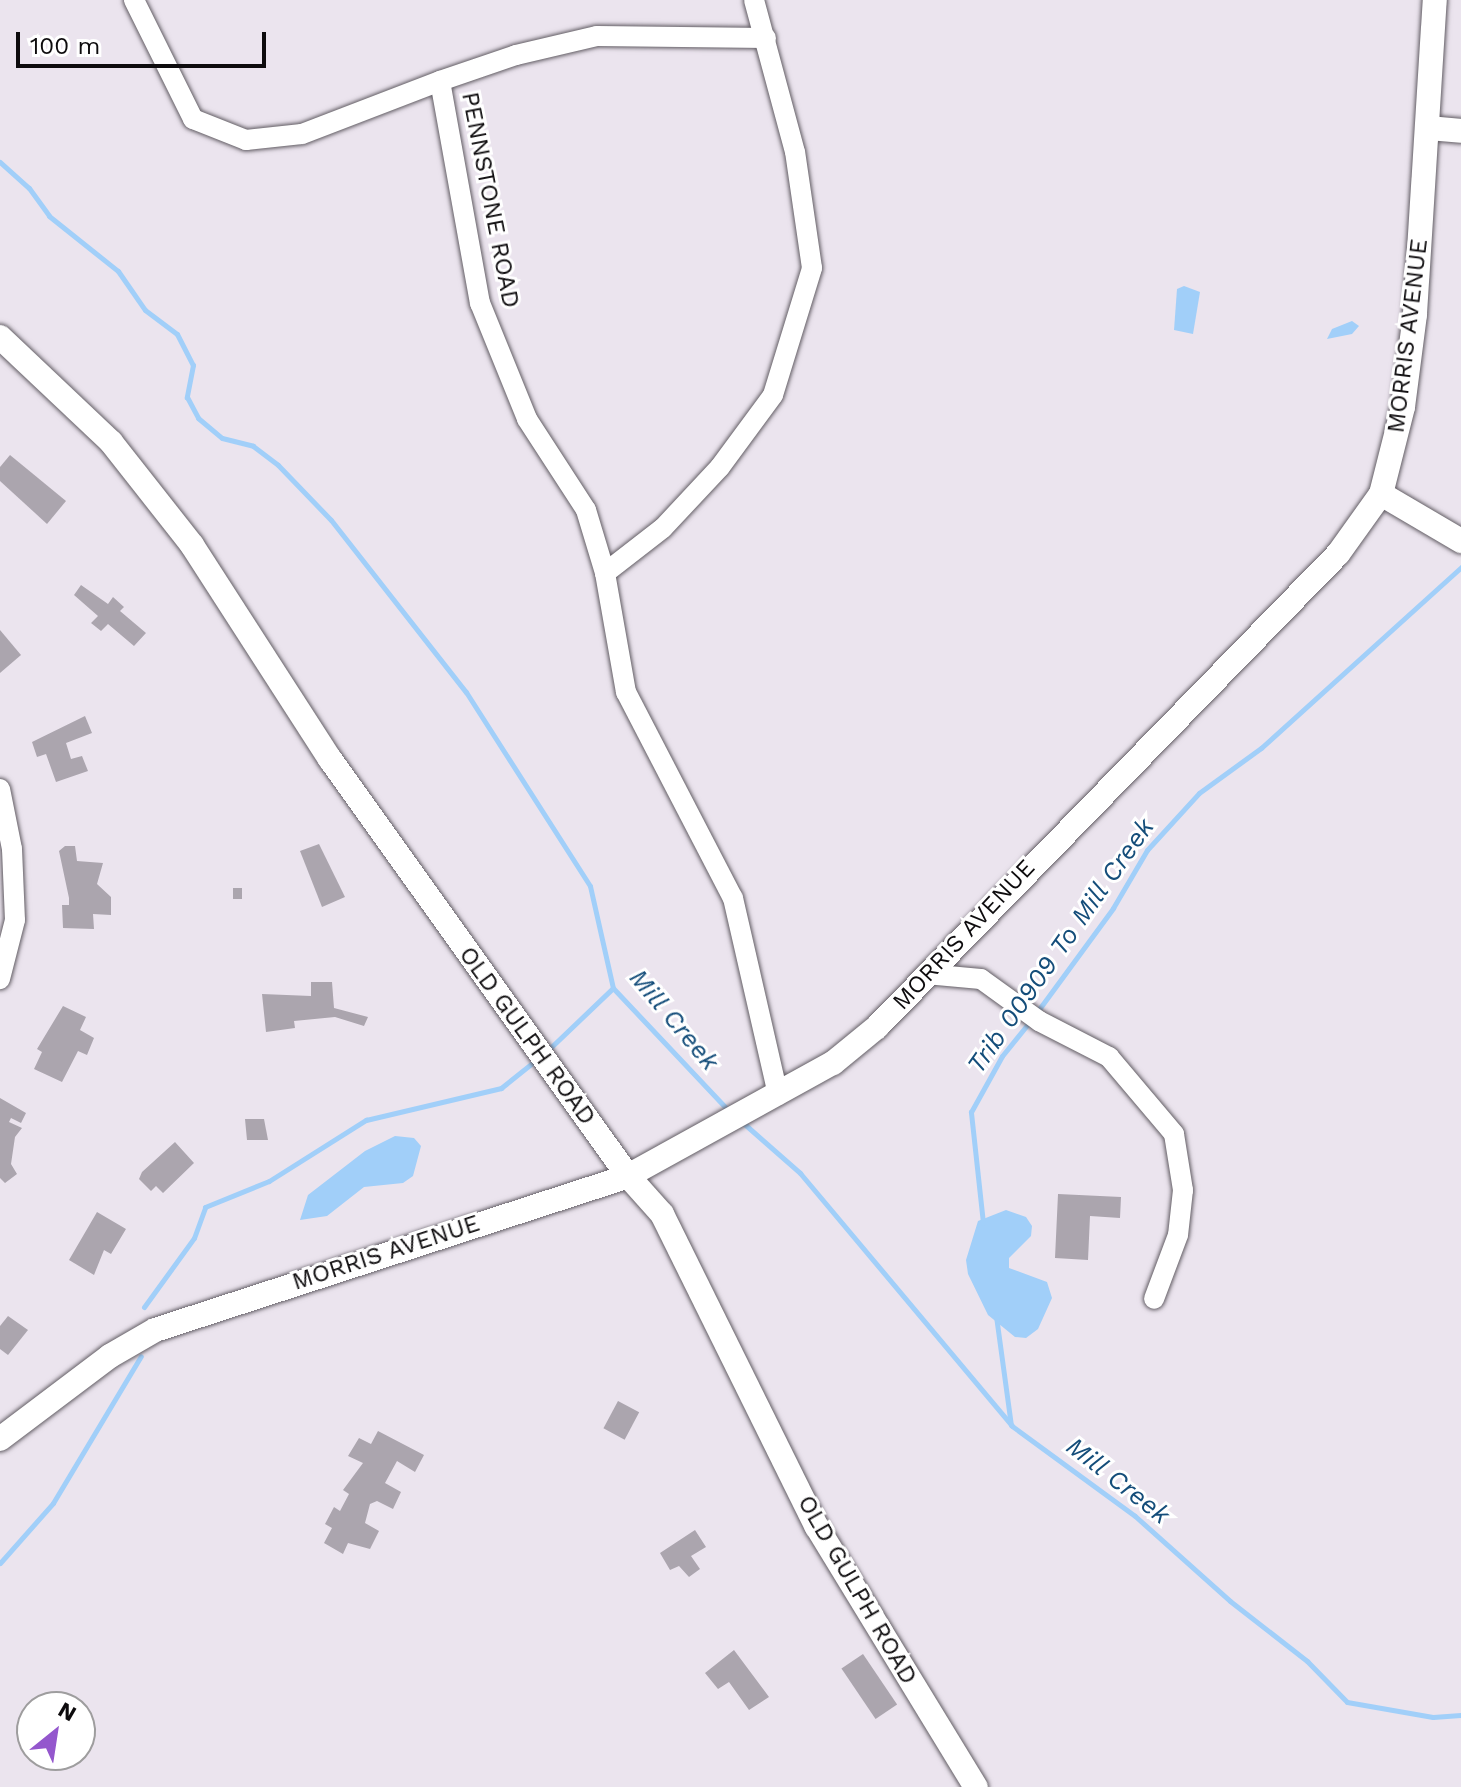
<!DOCTYPE html>
<html>
<head>
<meta charset="utf-8">
<style>
  body { margin:0 }
  #map { position:relative; width:1461px; height:1787px; overflow:hidden; background:#ebe4ee; font-family:"Work Sans",sans-serif }
  div>[style] { position:absolute }
  [style*='--x'] { left:calc(var(--x)*1px); top:calc(var(--y)*1px); width:calc(var(--w)*1px); rotate:calc(var(--a)*1deg) }
  .water>* { inset:0; background:#a1cff9 }
  .stream>* { height:5px; margin:-2.5px; padding:0 2.5px; transform-origin:2.5px; border-radius:2.5px; background:#a1cff9 }
  .building>* { inset:0; background:#aba5ae; transform-origin:0 0 }
  .roads { filter:drop-shadow(0 0 2px #625d64) drop-shadow(0 0 2px #625d64) }
  .minor>* { height:20px; margin:-10px; padding:0 10px; transform-origin:10px; border-radius:10px; background:#fff }
  .tertiary>* { height:24px; margin:-12px; padding:0 12px; transform-origin:12px; border-radius:12px; background:#fff }
  span { translate:-50% -50%; white-space:nowrap; text-align:center; line-height:1.15; -webkit-text-stroke:6px #fff; paint-order:stroke }
  .street-label { font-size:24px; color:#0d0b0d }
  .water-label { font-size:26px; color:#144d7a; font-style:italic }
  .north { position:absolute; left:16px; top:1691px; width:80px; height:80px; box-sizing:border-box; background:#fff; border:2px solid #9e9d9e; border-radius:50%; rotate:30deg; font-size:22px; font-weight:700; line-height:32px; text-align:center; color:#0d0b0d }
  .north::after { content:''; display:block; margin:auto; width:28px; height:36px; background:#9457cd; clip-path:polygon(50% 0,100% 100%,50% 72%,0 100%) }
  .scale { position:absolute; left:16px; top:32px; width:250px; height:36px; box-sizing:border-box; border:4px solid #0d0b0d; border-top:0; padding-left:10px; font-size:24px; line-height:28px; white-space:nowrap; color:#0d0b0d; -webkit-text-stroke:6px #fff; paint-order:stroke }
</style>
</head>
<body>
<div id="map">
  <div class="water">
    <i style="clip-path:polygon(1184px 286px,1200px 292px,1193px 334px,1174px 330px,1177px 289px)"></i>
    <i style="clip-path:polygon(1352px 321px,1359px 326px,1352px 334px,1327px 339px,1332px 329px)"></i>
    <i style="clip-path:polygon(395px 1136px,414px 1138px,421px 1146px,413px 1176px,403px 1183px,364px 1187px,327px 1216px,300px 1220px,308px 1195px,365px 1151px)"></i>
    <i style="clip-path:polygon(1006px 1210px,1026px 1217px,1032px 1226px,1031px 1236px,1009px 1258px,1009px 1268px,1047px 1282px,1052px 1298px,1038px 1329px,1026px 1338px,1015px 1337px,988px 1315px,968px 1274px,966px 1260px,978px 1221px)"></i>
  </div>
  <div class="stream">
    <i style="--x:0;--y:162;--w:39;--a:42"></i>
    <i style="--x:29;--y:188;--w:34;--a:54"></i>
    <i style="--x:49;--y:216;--w:88;--a:38.6"></i>
    <i style="--x:118;--y:271;--w:47;--a:55.3"></i>
    <i style="--x:145;--y:310;--w:40;--a:37"></i>
    <i style="--x:177;--y:334;--w:35;--a:63"></i>
    <i style="--x:193;--y:365;--w:33;--a:101"></i>
    <i style="--x:187;--y:397;--w:24;--a:62"></i>
    <i style="--x:198;--y:418;--w:31;--a:40"></i>
    <i style="--x:222;--y:438;--w:32;--a:14"></i>
    <i style="--x:253;--y:446;--w:31;--a:37"></i>
    <i style="--x:278;--y:465;--w:76;--a:46.1"></i>
    <i style="--x:331;--y:520;--w:219;--a:51.9"></i>
    <i style="--x:466;--y:692;--w:230;--a:57.4"></i>
    <i style="--x:590;--y:886;--w:105;--a:77.3"></i>
    <i style="--x:613;--y:988;--w:170;--a:46.7"></i>
    <i style="--x:1037;--y:1012;--w:129;--a:-53.8"></i>
    <i style="--x:1113;--y:908;--w:67;--a:-59.6"></i>
    <i style="--x:1147;--y:850;--w:77;--a:-47.6"></i>
    <i style="--x:1199;--y:793;--w:77;--a:-36"></i>
    <i style="--x:1261;--y:748;--w:270;--a:-42.1"></i>
    <i style="--x:547;--y:1051;--w:91;--a:-43.7"></i>
    <i style="--x:741;--y:1121;--w:79;--a:41.4"></i>
    <i style="--x:800;--y:1173;--w:330;--a:50"></i>
    <i style="--x:1012;--y:1426;--w:152;--a:36.2"></i>
    <i style="--x:1135;--y:1516;--w:127;--a:41.8"></i>
    <i style="--x:1230;--y:1601;--w:98;--a:37.9"></i>
    <i style="--x:1307;--y:1661;--w:57;--a:45.7"></i>
    <i style="--x:1347;--y:1702;--w:87;--a:9.9"></i>
    <i style="--x:1433;--y:1717;--w:28;--a:-4"></i>
    <i style="--x:983;--y:1223;--w:112;--a:-96.2"></i>
    <i style="--x:971;--y:1112;--w:64;--a:-61"></i>
    <i style="--x:1002;--y:1056;--w:46;--a:-51.1"></i>
    <i style="--x:144;--y:1307;--w:85;--a:-54.1"></i>
    <i style="--x:194;--y:1238;--w:33;--a:-70"></i>
    <i style="--x:205;--y:1207;--w:69;--a:-22.1"></i>
    <i style="--x:269;--y:1181;--w:115;--a:-32.2"></i>
    <i style="--x:366;--y:1120;--w:139;--a:-13.3"></i>
    <i style="--x:501;--y:1088;--w:45;--a:-38.7"></i>
    <i style="--x:996;--y:1316;--w:110;--a:82.2"></i>
    <i style="--x:0;--y:1563;--w:80;--a:-48.5"></i>
    <i style="--x:53;--y:1503;--w:171;--a:-59.1"></i>
  </div>
  <div class="building">
    <i style="clip-path:polygon(10px 455px,66px 501px,47px 524px,0 481px,0 467px)"></i>
    <i style="clip-path:polygon(81px 585px,108px 604px,113px 597px,124px 607px,120px 611px,146px 633px,134px 646px,108px 624px,101px 631px,91px 623px,98px 616px,74px 595px)"></i>
    <i style="clip-path:polygon(0 630px,21px 655px,0 673px)"></i>
    <i style="clip-path:polygon(85px 716px,92px 733px,66px 743px,71px 759px,82px 756px,88px 771px,56px 782px,46px 754px,37px 757px,32px 742px)"></i>
    <i style="clip-path:polygon(319px 844px,345px 897px,322px 907px,300px 851px)"></i>
    <i style="clip-path:polygon(65px 846px,75px 846px,77px 861px,103px 863px,97px 884px,111px 897px,111px 915px,93px 914px,94px 929px,63px 928px,62px 905px,69px 905px,69px 898px,59px 851px)"></i>
    <i style="left:233px;top:888px;width:9px;height:11px"></i>
    <i style="clip-path:polygon(311px 982px,332px 982px,334px 1008px,368px 1017px,364px 1026px,335px 1017px,294px 1021px,295px 1028px,266px 1032px,262px 994px,311px 996px)"></i>
    <i style="clip-path:polygon(63px 1006px,86px 1017px,80px 1030px,94px 1038px,87px 1055px,78px 1051px,62px 1082px,34px 1069px,42px 1052px,37px 1049px)"></i>
    <i style="clip-path:polygon(0 1098px,26px 1113px,21px 1123px,11px 1118px,9px 1122px,22px 1128px,15px 1137px,11px 1164px,17px 1174px,5px 1183px,0 1178px)"></i>
    <i style="clip-path:polygon(245px 1119px,264px 1119px,268px 1140px,247px 1140px)"></i>
    <i style="clip-path:polygon(175px 1142px,194px 1163px,163px 1193px,156px 1186px,151px 1191px,139px 1179px,142px 1172px)"></i>
    <i style="clip-path:polygon(1058px 1194px,1121px 1197px,1120px 1218px,1090px 1216px,1088px 1260px,1055px 1258px)"></i>
    <i style="clip-path:polygon(97px 1212px,126px 1229px,111px 1254px,104px 1250px,94px 1275px,69px 1260px)"></i>
    <i style="clip-path:polygon(8px 1316px,28px 1330px,8px 1355px,0 1349px,0 1326px)"></i>
    <i style="left:618px;top:1401px;width:24px;height:31px;rotate:28deg"></i>
    <i style="clip-path:polygon(378px 1431px,424px 1455px,415px 1472px,397px 1461px,385px 1483px,401px 1492px,393px 1509px,377px 1501px,370px 1504px,365px 1523px,379px 1531px,370px 1549px,348px 1543px,343px 1554px,324px 1543px,332px 1528px,325px 1524px,334px 1507px,340px 1511px,349px 1494px,343px 1490px,363px 1463px,348px 1456px,359px 1438px,371px 1444px)"></i>
    <i style="clip-path:polygon(695px 1530px,706px 1547px,691px 1556px,700px 1569px,689px 1577px,679px 1566px,670px 1570px,660px 1553px)"></i>
    <i style="clip-path:polygon(734px 1650px,769px 1697px,749px 1710px,729px 1682px,718px 1689px,705px 1673px)"></i>
    <i style="left:863px;top:1654px;width:61px;height:26px;rotate:56deg"></i>
  </div>
  <div class="roads">
    <div class="minor">
      <i style="--x:134;--y:0;--w:133;--a:63.6"></i>
      <i style="--x:193;--y:119;--w:57;--a:21.6"></i>
      <i style="--x:246;--y:140;--w:56;--a:-6.1"></i>
      <i style="--x:302;--y:134;--w:148;--a:-21"></i>
      <i style="--x:440;--y:81;--w:226;--a:79.8"></i>
      <i style="--x:480;--y:303;--w:125;--a:67.9"></i>
      <i style="--x:527;--y:419;--w:108;--a:57"></i>
      <i style="--x:586;--y:510;--w:66;--a:73.2"></i>
      <i style="--x:605;--y:573;--w:121;--a:80"></i>
      <i style="--x:626;--y:692;--w:232;--a:62.6"></i>
      <i style="--x:733;--y:898;--w:202;--a:77.1"></i>
      <i style="--x:440;--y:81;--w:80;--a:-18.9"></i>
      <i style="--x:516;--y:55;--w:83;--a:-13.2"></i>
      <i style="--x:597;--y:36;--w:169;--a:0.7"></i>
      <i style="--x:605;--y:573;--w:73;--a:-37.8"></i>
      <i style="--x:663;--y:528;--w:83;--a:-46.9"></i>
      <i style="--x:720;--y:467;--w:89;--a:-53.6"></i>
      <i style="--x:773;--y:395;--w:133;--a:-72.9"></i>
      <i style="--x:812;--y:268;--w:117;--a:-98.3"></i>
      <i style="--x:795;--y:152;--w:157;--a:-105.1"></i>
      <i style="--x:0;--y:789;--w:61;--a:78.7"></i>
      <i style="--x:12;--y:849;--w:71;--a:87.6"></i>
      <i style="--x:15;--y:920;--w:61;--a:104.3"></i>
      <i style="--x:926;--y:974;--w:55;--a:5.2"></i>
      <i style="--x:981;--y:979;--w:72;--a:35.9"></i>
      <i style="--x:1039;--y:1021;--w:79;--a:27.2"></i>
      <i style="--x:1109;--y:1057;--w:101;--a:49.8"></i>
      <i style="--x:1174;--y:1134;--w:57;--a:80.9"></i>
      <i style="--x:1183;--y:1190;--w:45;--a:96.3"></i>
      <i style="--x:1178;--y:1235;--w:68;--a:110.6"></i>
    </div>
    <div class="tertiary">
      <i style="--x:1429;--y:128;--w:32;--a:5"></i>
      <i style="--x:0;--y:337;--w:153;--a:43.4"></i>
      <i style="--x:111;--y:442;--w:131;--a:51.8"></i>
      <i style="--x:192;--y:545;--w:255;--a:57.2"></i>
      <i style="--x:330;--y:759;--w:513;--a:54.45"></i>
      <i style="--x:628;--y:1176;--w:51;--a:48.2"></i>
      <i style="--x:662;--y:1214;--w:349;--a:63.7"></i>
      <i style="--x:817;--y:1527;--w:305;--a:58.6"></i>
      <i style="--x:1381;--y:494;--w:93;--a:30.4"></i>
      <i style="--x:0;--y:1439;--w:138;--a:-37"></i>
      <i style="--x:110;--y:1356;--w:52;--a:-30"></i>
      <i style="--x:155;--y:1330;--w:497;--a:-18"></i>
      <i style="--x:628;--y:1176;--w:234;--a:-28.9"></i>
      <i style="--x:833;--y:1063;--w:57;--a:-39.3"></i>
      <i style="--x:877;--y:1027;--w:660;--a:-45.74"></i>
      <i style="--x:1338;--y:554;--w:74;--a:-54.4"></i>
      <i style="--x:1381;--y:494;--w:90;--a:-75.8"></i>
      <i style="--x:1403;--y:407;--w:94;--a:-82.6"></i>
      <i style="--x:1415;--y:314;--w:315;--a:-86.4"></i>
    </div>
  </div>
  <div class="street-label">
    <span style="left:490px;top:200px;rotate:79deg">PENNSTONE ROAD</span>
    <span style="left:1408px;top:336px;rotate:-83deg">MORRIS AVENUE</span>
    <span style="left:964px;top:935px;rotate:-47deg">MORRIS AVENUE</span>
    <span style="left:527px;top:1036px;rotate:54deg">OLD GULPH ROAD</span>
    <span style="left:386px;top:1253px;rotate:-18deg">MORRIS AVENUE</span>
    <span style="left:857px;top:1590px;rotate:60deg">OLD GULPH ROAD</span>
  </div>
  <div class="water-label">
    <span style="left:1061px;top:946px;rotate:-55deg">Trib 00909 To Mill Creek</span>
    <span style="left:674px;top:1020px;rotate:50deg">Mill Creek</span>
    <span style="left:1118px;top:1481px;rotate:38deg">Mill Creek</span>
  </div>
  <div class="north">N</div>
  <div class="scale">100 m</div>
</div>
</body>
</html>
